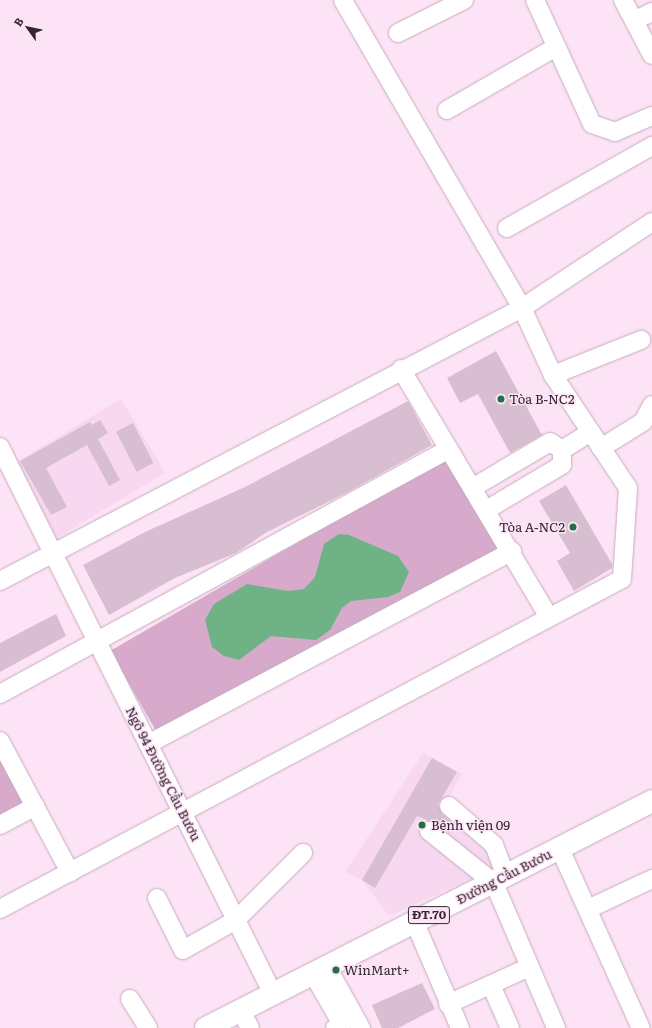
<!DOCTYPE html>
<html>
<head>
<meta charset="utf-8">
<style>
  body { margin:0 }
  #map { position:relative; width:652px; height:1028px; overflow:hidden; background:#fde3f6; font-family:Literata,serif }
  div>[style] { position:absolute }
  [style*='--x'] { left:calc(var(--x)*1px); top:calc(var(--y)*1px); width:calc(var(--w)*1px); rotate:calc(var(--a)*1deg) }
  .built>* { inset:0; background:#f8d7f0; transform-origin:0 0 }
  .green>* { inset:0; background:#d7aacc; transform-origin:0 0 }
  .water>* { inset:0; background:#6fb285 }
  .building>* { inset:0; background:#d7bed1; transform-origin:0 0 }
  .roads { filter:drop-shadow(0 0 1px #c5acbe) drop-shadow(0 0 1px #c5acbe) }
  .minor>* { height:18px; margin:-9px; padding:0 9px; transform-origin:9px; border-radius:9px; background:#fff }
  .major>* { height:22px; margin:-11px; padding:0 11px; transform-origin:11px; border-radius:11px; background:#fff }
  .dots>* { width:11px; height:11px; translate:-50% -50%; box-sizing:border-box; border:2px solid #fde3f6; border-radius:50% }
  span { translate:-50% -50%; white-space:nowrap; text-align:center; line-height:1.15; -webkit-text-stroke:3px #fde3f6; paint-order:stroke }
  .shield-label span { padding:1px 3px; background:#fde3f6; border:1px solid; border-radius:3px; -webkit-text-stroke-width:0 }
  .shield-label { font-size:12px; color:#31272f; font-weight:700 }
  .poi-label { font-size:13px; color:#31272f }
  .left { translate:0 -50%; text-align:left }
  .right { translate:-100% -50%; text-align:right }
  .street-label { font-size:13px; color:#31272f }
  .north { position:absolute; left:8px; top:8px; width:40px; height:40px; -webkit-text-stroke:3px #fde3f6; paint-order:stroke; rotate:303deg; font-size:11px; font-weight:700; line-height:16px; text-align:center; color:#31272f }
  .north::after { content:''; display:block; margin:auto; width:14px; height:18px; background:#31272f; clip-path:polygon(50% 0,100% 100%,50% 72%,0 100%) }
</style>
</head>
<body>
<div id="map">
  <div class="built">
    <i style="left:121px;top:399px;width:86px;height:127px;rotate:59deg"></i>
    <i style="clip-path:polygon(423px 753px,462px 774px,446px 803px,490px 846px,496px 868px,389px 916px,362px 880px,345px 872px)"></i>
  </div>
  <div class="green">
    <i style="left:446px;top:457px;width:107px;height:388px;rotate:60deg"></i>
    <i style="clip-path:polygon(0 759px,25px 805px,0 817px)"></i>
  </div>
  <div class="water">
    <i style="clip-path:polygon(339px 534px,349px 535px,398px 556px,409px 572px,400px 592px,388px 597px,351px 601px,342px 608px,330px 630px,316px 640px,271px 636px,239px 660px,224px 656px,212px 647px,205px 620px,214px 604px,247px 584px,288px 591px,304px 589px,315px 577px,324px 544px)"></i>
  </div>
  <div class="building">
    <i style="clip-path:polygon(496px 351px,542px 435px,510px 453px,478px 394px,460px 403px,447px 378px)"></i>
    <i style="clip-path:polygon(408px 401px,432px 445px,346px 493px,267px 532px,236px 553px,175px 578px,109px 615px,83px 565px,145px 532px,245px 487px)"></i>
    <i style="clip-path:polygon(100px 420px,108px 433px,98px 439px,120px 480px,109px 486px,87px 445px,46px 468px,67px 507px,51px 515px,20px 461px,90px 422px,92px 425px)"></i>
    <i style="left:133px;top:423px;width:45px;height:19px;rotate:63deg"></i>
    <i style="clip-path:polygon(566px 485px,612px 564px,612px 568px,574px 591px,557px 561px,570px 553px,539px 501px)"></i>
    <i style="clip-path:polygon(56px 614px,66px 636px,0 672px,0 643px)"></i>
    <i style="clip-path:polygon(432px 758px,457px 772px,438px 804px,442px 814px,454px 824px,449px 833px,435px 823px,417px 816px,375px 888px,362px 880px)"></i>
    <i style="clip-path:polygon(422px 983px,435px 1009px,398px 1028px,382px 1028px,372px 1005px)"></i>
  </div>
  <div class="roads">
    <div class="minor">
      <i style="--x:535;--y:0;--w:136;--a:65.3"></i>
      <i style="--x:592;--y:124;--w:24;--a:19"></i>
      <i style="--x:615;--y:132;--w:40;--a:-23.4"></i>
      <i style="--x:623;--y:0;--w:62;--a:62.2"></i>
      <i style="--x:634;--y:21;--w:20;--a:-27"></i>
      <i style="--x:398;--y:33;--w:74;--a:-26.6"></i>
      <i style="--x:447;--y:110;--w:126;--a:-30"></i>
      <i style="--x:507;--y:228;--w:167;--a:-29.5"></i>
      <i style="--x:401;--y:369;--w:289;--a:59.2"></i>
      <i style="--x:553;--y:375;--w:95;--a:-21.7"></i>
      <i style="--x:0;--y:447;--w:611;--a:63.48"></i>
      <i style="--x:601;--y:448;--w:49;--a:-31.8"></i>
      <i style="--x:643;--y:422;--w:19;--a:-62"></i>
      <i style="--x:562;--y:450;--w:34;--a:-32"></i>
      <i style="--x:474;--y:487;--w:88;--a:-30.6"></i>
      <i style="--x:550;--y:442;--w:14;--a:34"></i>
      <i style="--x:562;--y:450;--w:15;--a:90"></i>
      <i style="--x:562;--y:465;--w:86;--a:149.3"></i>
      <i style="--x:0;--y:581;--w:589;--a:-27.61"></i>
      <i style="--x:522;--y:308;--w:156;--a:-33.5"></i>
      <i style="--x:0;--y:694;--w:511;--a:-28.62"></i>
      <i style="--x:0;--y:741;--w:149;--a:61.9"></i>
      <i style="--x:148;--y:744;--w:412;--a:-27.9"></i>
      <i style="--x:449;--y:806;--w:60;--a:40.9"></i>
      <i style="--x:494;--y:845;--w:34;--a:69"></i>
      <i style="--x:0;--y:825;--w:40;--a:-28"></i>
      <i style="--x:429;--y:831;--w:83;--a:38.7"></i>
      <i style="--x:494;--y:883;--w:158;--a:66.8"></i>
      <i style="--x:560;--y:849;--w:196;--a:65.7"></i>
      <i style="--x:157;--y:898;--w:58;--a:63.4"></i>
      <i style="--x:183;--y:950;--w:61;--a:-29.5"></i>
      <i style="--x:236;--y:920;--w:95;--a:-45"></i>
      <i style="--x:0;--y:909;--w:704;--a:-27.95"></i>
      <i style="--x:622;--y:579;--w:91;--a:-86.2"></i>
      <i style="--x:628;--y:488;--w:136;--a:-123.6"></i>
      <i style="--x:553;--y:375;--w:74;--a:-114.8"></i>
      <i style="--x:522;--y:308;--w:356;--a:-120.2"></i>
      <i style="--x:588;--y:909;--w:71;--a:-25.1"></i>
      <i style="--x:415;--y:923;--w:114;--a:66.8"></i>
      <i style="--x:327;--y:967;--w:70;--a:60.9"></i>
      <i style="--x:313;--y:974;--w:58;--a:59.9"></i>
      <i style="--x:342;--y:1024;--w:8;--a:150"></i>
      <i style="--x:491;--y:985;--w:47;--a:66.2"></i>
      <i style="--x:130;--y:999;--w:34;--a:58"></i>
      <i style="--x:448;--y:1004;--w:85;--a:-24.4"></i>
      <i style="--x:241;--y:1011;--w:19;--a:62"></i>
    </div>
    <div class="major">
      <i style="--x:206;--y:1028;--w:500;--a:-26.97"></i>
    </div>
  </div>
  <div class="dots">
    <i style="left:501px;top:399px;background:#207142"></i>
    <i style="left:573px;top:527px;background:#207142"></i>
    <i style="left:422px;top:825px;background:#207142"></i>
    <i style="left:336px;top:970px;background:#207142"></i>
  </div>
  <div class="shield-label">
    <span style="left:429px;top:915px">ĐT.70</span>
  </div>
  <div class="poi-label">
    <span class="left" style="left:509px;top:399px">Tòa B-NC2</span>
    <span class="right" style="left:565px;top:527px">Tòa A-NC2</span>
    <span class="left" style="left:431px;top:825px">Bệnh viện 09</span>
    <span class="left" style="left:344px;top:970px">WinMart+</span>
  </div>
  <div class="street-label">
    <span style="left:163px;top:774px;rotate:63deg">Ngõ 94 Đường Cầu Bươu</span>
    <span style="left:504px;top:877px;rotate:-27deg">Đường Cầu Bươu</span>
  </div>
  <div class="north">B</div>
</div>
</body>
</html>
